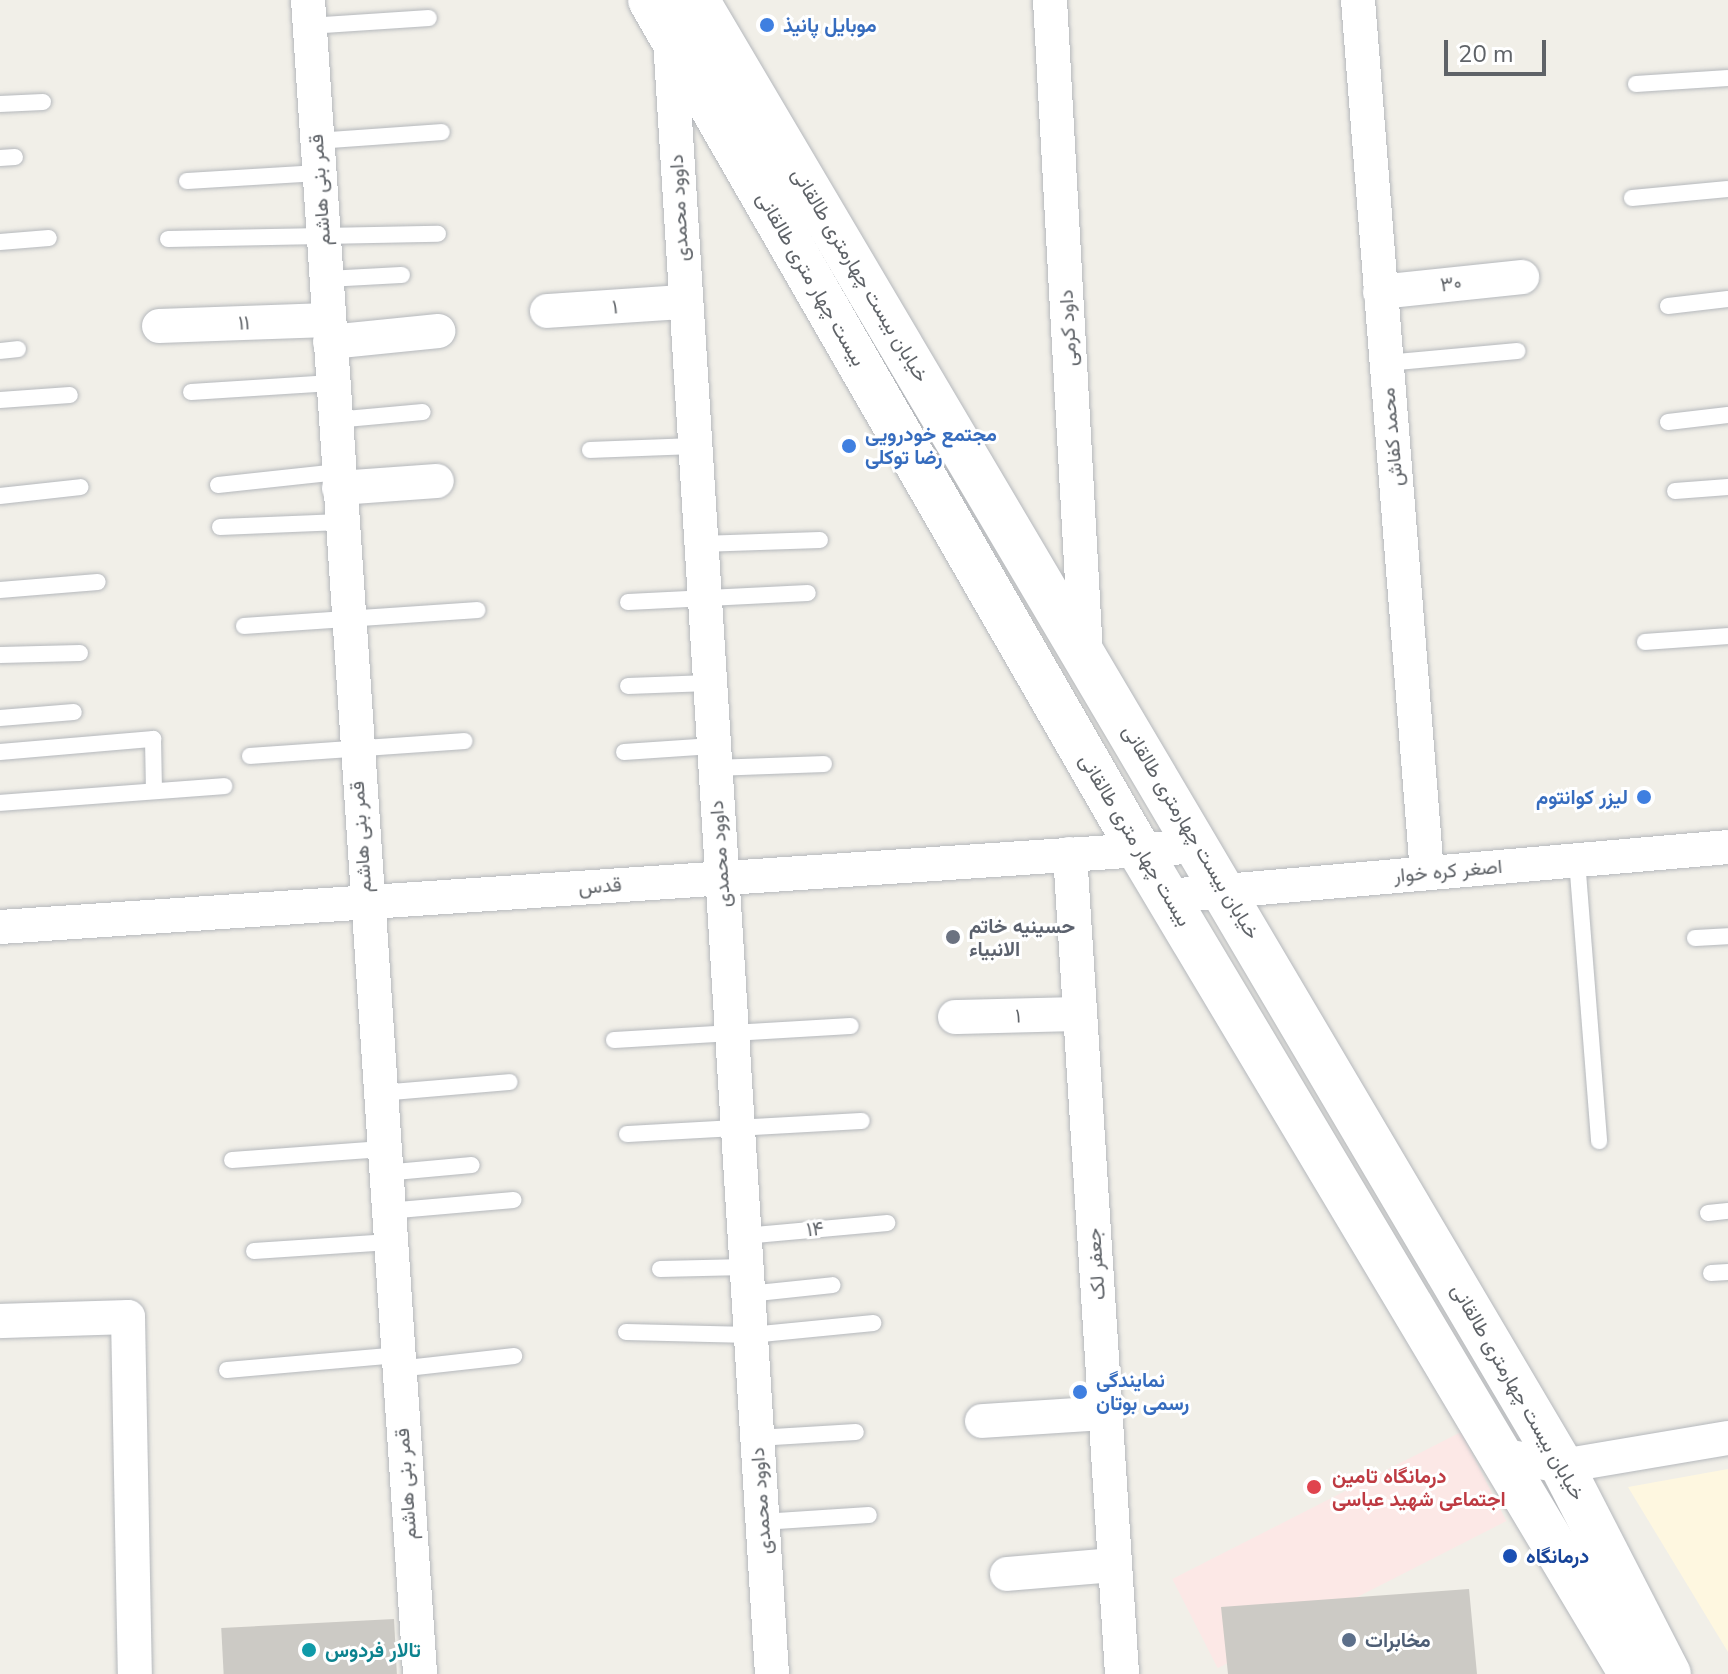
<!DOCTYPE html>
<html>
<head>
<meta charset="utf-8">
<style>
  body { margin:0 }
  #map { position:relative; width:1728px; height:1674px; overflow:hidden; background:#f1efe8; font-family:"Nunito Sans",Vazirmatn,sans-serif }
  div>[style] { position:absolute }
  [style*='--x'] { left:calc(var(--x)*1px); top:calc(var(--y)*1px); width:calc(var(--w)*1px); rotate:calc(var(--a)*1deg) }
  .commercial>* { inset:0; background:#fef7e0 }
  .medical>* { inset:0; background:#fce8e6; transform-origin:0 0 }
  .building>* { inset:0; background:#cccac5; transform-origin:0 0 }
  .roads { filter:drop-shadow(0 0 2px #b5b8bc) drop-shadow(0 0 2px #b5b8bc) }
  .lane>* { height:16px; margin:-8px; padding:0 8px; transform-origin:8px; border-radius:8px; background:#fff }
  .street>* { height:34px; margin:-17px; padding:0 17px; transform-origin:17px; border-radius:17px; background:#fff }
  .secondary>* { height:44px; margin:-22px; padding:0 22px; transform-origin:22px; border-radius:22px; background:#fff }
  .dots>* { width:22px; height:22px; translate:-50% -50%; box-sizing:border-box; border:4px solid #fff; border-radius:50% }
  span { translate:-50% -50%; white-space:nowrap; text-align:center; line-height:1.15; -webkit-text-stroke:6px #fff; paint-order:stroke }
  .shop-label { font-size:20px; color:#366cbe; font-weight:700 }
  .left { translate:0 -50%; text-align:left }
  .right { translate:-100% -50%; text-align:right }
  .street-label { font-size:20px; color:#5f6368 }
  .worship-label { font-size:20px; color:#5b616d; font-weight:700 }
  .health-label { font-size:20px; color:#be3a42; font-weight:700 }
  .transit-label { font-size:20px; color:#164399; font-weight:700 }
  .service-label { font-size:20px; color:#4e5e75; font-weight:700 }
  .culture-label { font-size:20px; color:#0d838f; font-weight:700 }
  .scale { position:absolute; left:1444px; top:40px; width:102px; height:36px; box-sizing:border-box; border:4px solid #5f6368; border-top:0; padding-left:10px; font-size:24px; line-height:28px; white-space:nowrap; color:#5f6368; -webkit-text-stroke:6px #fff; paint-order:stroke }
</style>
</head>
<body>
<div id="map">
  <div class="commercial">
    <i style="clip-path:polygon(1728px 1469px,1728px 1652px,1628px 1487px)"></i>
  </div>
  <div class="medical">
    <i style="left:1461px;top:1432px;width:100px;height:324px;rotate:63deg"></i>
  </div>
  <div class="building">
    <i style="clip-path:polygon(1469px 1589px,1477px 1674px,1228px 1674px,1221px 1607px)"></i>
    <i style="left:394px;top:1619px;width:55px;height:173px;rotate:87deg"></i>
  </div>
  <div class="roads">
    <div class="lane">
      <i style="--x:309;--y:26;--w:120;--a:-3.8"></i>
      <i style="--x:1636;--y:84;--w:92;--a:-3.7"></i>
      <i style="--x:0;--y:104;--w:43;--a:-2.7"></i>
      <i style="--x:317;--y:141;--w:125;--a:-4.1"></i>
      <i style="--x:0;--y:158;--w:15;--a:-4"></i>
      <i style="--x:187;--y:181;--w:132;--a:-3.5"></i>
      <i style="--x:1632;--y:198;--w:96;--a:-5.4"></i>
      <i style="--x:168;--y:239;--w:270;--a:-1.1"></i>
      <i style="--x:0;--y:242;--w:49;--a:-4.7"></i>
      <i style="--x:326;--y:279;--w:76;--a:-3"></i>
      <i style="--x:1668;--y:306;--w:60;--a:-6.7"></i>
      <i style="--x:0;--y:351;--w:18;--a:-6"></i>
      <i style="--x:1386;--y:363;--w:132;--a:-5.2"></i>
      <i style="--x:191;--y:392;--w:141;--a:-3.7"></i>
      <i style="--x:0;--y:400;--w:70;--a:-4.1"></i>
      <i style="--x:335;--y:420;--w:88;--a:-5.2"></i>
      <i style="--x:1668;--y:422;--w:60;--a:-6.7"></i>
      <i style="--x:590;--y:450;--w:103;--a:-2.2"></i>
      <i style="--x:218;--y:485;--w:121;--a:-6.2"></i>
      <i style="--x:1675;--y:491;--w:53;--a:-4.3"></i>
      <i style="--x:0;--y:496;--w:81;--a:-6.3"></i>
      <i style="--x:220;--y:527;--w:121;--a:-2.4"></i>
      <i style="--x:700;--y:544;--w:120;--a:-1.9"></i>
      <i style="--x:0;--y:590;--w:98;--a:-4.7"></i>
      <i style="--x:628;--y:602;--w:180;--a:-2.9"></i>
      <i style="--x:244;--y:626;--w:234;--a:-3.9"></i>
      <i style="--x:1645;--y:642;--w:83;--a:-4.1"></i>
      <i style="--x:0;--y:655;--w:80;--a:-1.4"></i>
      <i style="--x:628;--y:686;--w:81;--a:-2.1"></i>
      <i style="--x:0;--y:718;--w:74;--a:-4.6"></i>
      <i style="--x:0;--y:752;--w:154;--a:-4.9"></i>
      <i style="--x:153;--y:739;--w:52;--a:88.9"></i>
      <i style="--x:624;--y:752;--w:89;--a:-3.9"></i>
      <i style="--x:250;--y:756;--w:215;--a:-4"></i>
      <i style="--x:714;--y:768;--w:110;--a:-2.1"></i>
      <i style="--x:0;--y:803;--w:225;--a:-4.3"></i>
      <i style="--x:1577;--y:860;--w:282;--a:85.5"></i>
      <i style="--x:1695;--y:938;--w:33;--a:-3"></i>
      <i style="--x:614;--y:1040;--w:237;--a:-3.4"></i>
      <i style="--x:379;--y:1093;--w:131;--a:-4.8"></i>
      <i style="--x:627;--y:1134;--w:235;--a:-3.2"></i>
      <i style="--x:232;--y:1160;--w:151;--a:-4.2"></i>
      <i style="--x:384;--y:1173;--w:88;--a:-5.2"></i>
      <i style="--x:387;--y:1211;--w:127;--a:-5"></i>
      <i style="--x:1708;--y:1213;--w:20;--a:-6"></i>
      <i style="--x:744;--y:1236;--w:144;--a:-5.2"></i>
      <i style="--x:254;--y:1251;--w:136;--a:-3.8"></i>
      <i style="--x:660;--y:1269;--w:86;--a:-1.3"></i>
      <i style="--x:1711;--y:1273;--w:17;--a:-3"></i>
      <i style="--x:748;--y:1294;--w:85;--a:-6"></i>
      <i style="--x:626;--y:1332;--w:125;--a:1.4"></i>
      <i style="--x:751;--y:1335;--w:123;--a:-5.6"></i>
      <i style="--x:398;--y:1369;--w:117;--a:-6.4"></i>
      <i style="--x:227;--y:1370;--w:171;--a:-5"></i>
      <i style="--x:757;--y:1438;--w:99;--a:-3.5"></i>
      <i style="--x:762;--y:1522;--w:107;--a:-3.7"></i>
    </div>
    <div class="street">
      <i style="--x:308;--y:0;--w:1678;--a:86.17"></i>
      <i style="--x:1050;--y:0;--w:656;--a:86.85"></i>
      <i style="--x:1358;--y:0;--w:876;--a:85.48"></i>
      <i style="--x:670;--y:39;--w:1638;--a:86.43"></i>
      <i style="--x:1380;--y:292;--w:143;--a:-6"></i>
      <i style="--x:547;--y:311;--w:137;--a:-3.8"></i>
      <i style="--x:159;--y:326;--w:169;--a:-2"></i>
      <i style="--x:330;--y:342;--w:109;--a:-5.8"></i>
      <i style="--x:339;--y:488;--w:98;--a:-4.1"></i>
      <i style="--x:1070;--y:854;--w:822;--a:86.37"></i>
      <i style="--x:1168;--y:896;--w:562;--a:-5"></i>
      <i style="--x:0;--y:927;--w:1202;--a:-3.86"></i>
      <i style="--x:955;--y:1017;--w:125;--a:-1.4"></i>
      <i style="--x:0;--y:1321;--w:128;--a:-1.8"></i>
      <i style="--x:128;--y:1317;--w:357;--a:88.9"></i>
      <i style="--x:982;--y:1421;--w:124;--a:-3.7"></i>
      <i style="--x:1505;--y:1456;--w:58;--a:10"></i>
      <i style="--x:1562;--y:1466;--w:168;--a:-9.6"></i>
      <i style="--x:1007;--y:1574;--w:108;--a:-4.8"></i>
    </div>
    <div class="secondary">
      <i style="--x:650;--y:0;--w:981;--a:60.09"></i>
      <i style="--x:1139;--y:850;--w:960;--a:59.16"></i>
      <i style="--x:697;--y:0;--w:1702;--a:59.46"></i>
      <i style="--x:1562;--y:1466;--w:234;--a:62.8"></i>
    </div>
  </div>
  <div class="dots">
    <i style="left:767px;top:25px;background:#3f7fe0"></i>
    <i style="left:849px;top:446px;background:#3f7fe0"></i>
    <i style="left:1644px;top:797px;background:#3f7fe0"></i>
    <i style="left:953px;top:937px;background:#6b7280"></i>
    <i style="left:1080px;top:1392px;background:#3f7fe0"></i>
    <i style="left:1314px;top:1487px;background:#e0444e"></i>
    <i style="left:1510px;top:1556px;background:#1a4fb4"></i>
    <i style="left:1349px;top:1640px;background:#5c6f8a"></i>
    <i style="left:309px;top:1650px;background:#0f9aa8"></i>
  </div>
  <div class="shop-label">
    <span class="left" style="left:783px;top:25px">موبایل پانیذ</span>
    <span class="left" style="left:865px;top:446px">مجتمع خودرویی<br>رضا توکلی</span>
    <span class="right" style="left:1628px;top:797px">لیزر کوانتوم</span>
    <span class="left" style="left:1096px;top:1392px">نمایندگی<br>رسمی بوتان</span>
  </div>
  <div class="street-label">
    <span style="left:320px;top:190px;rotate:-94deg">قمر بنی هاشم</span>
    <span style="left:679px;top:208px;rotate:-93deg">داوود محمدی</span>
    <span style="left:860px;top:275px;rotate:59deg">خیابان بیست چهارمتری طالقانی</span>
    <span style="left:811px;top:279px;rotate:60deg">بیست چهار متری طالقانی</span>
    <span style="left:1451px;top:284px;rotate:-6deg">۳۰</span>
    <span style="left:615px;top:307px;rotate:-4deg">۱</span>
    <span style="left:244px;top:323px;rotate:-2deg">۱۱</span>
    <span style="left:1068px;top:328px;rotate:-93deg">داود کرمی</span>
    <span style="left:1392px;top:437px;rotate:-95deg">محمد کفاش</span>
    <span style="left:1191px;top:832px;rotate:59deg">خیابان بیست چهارمتری طالقانی</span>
    <span style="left:361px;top:837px;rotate:-94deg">قمر بنی هاشم</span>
    <span style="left:1135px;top:840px;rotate:59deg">بیست چهار متری طالقانی</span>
    <span style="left:720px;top:854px;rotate:-94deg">داوود محمدی</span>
    <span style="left:1448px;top:871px;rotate:-5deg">اصغر کره خوار</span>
    <span style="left:600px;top:886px;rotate:-4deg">قدس</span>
    <span style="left:1018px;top:1016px;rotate:-1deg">۱</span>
    <span style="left:815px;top:1229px;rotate:-6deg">۱۴</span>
    <span style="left:1096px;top:1264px;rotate:-94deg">جعفر لک</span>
    <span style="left:1518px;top:1392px;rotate:60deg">خیابان بیست چهارمتری طالقانی</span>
    <span style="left:406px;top:1484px;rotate:-94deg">قمر بنی هاشم</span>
    <span style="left:761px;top:1501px;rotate:-94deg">داوود محمدی</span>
  </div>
  <div class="worship-label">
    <span class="left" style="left:969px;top:938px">حسینیه خاتم<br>الانبیاء</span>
  </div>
  <div class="health-label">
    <span class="left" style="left:1332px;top:1488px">درمانگاه تامین<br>اجتماعی شهید عباسی</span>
  </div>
  <div class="transit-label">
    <span class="left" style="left:1526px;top:1556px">درمانگاه</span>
  </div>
  <div class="service-label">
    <span class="left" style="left:1365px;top:1640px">مخابرات</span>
  </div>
  <div class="culture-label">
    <span class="left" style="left:325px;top:1650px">تالار فردوس</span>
  </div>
  <div class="scale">20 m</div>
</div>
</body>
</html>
